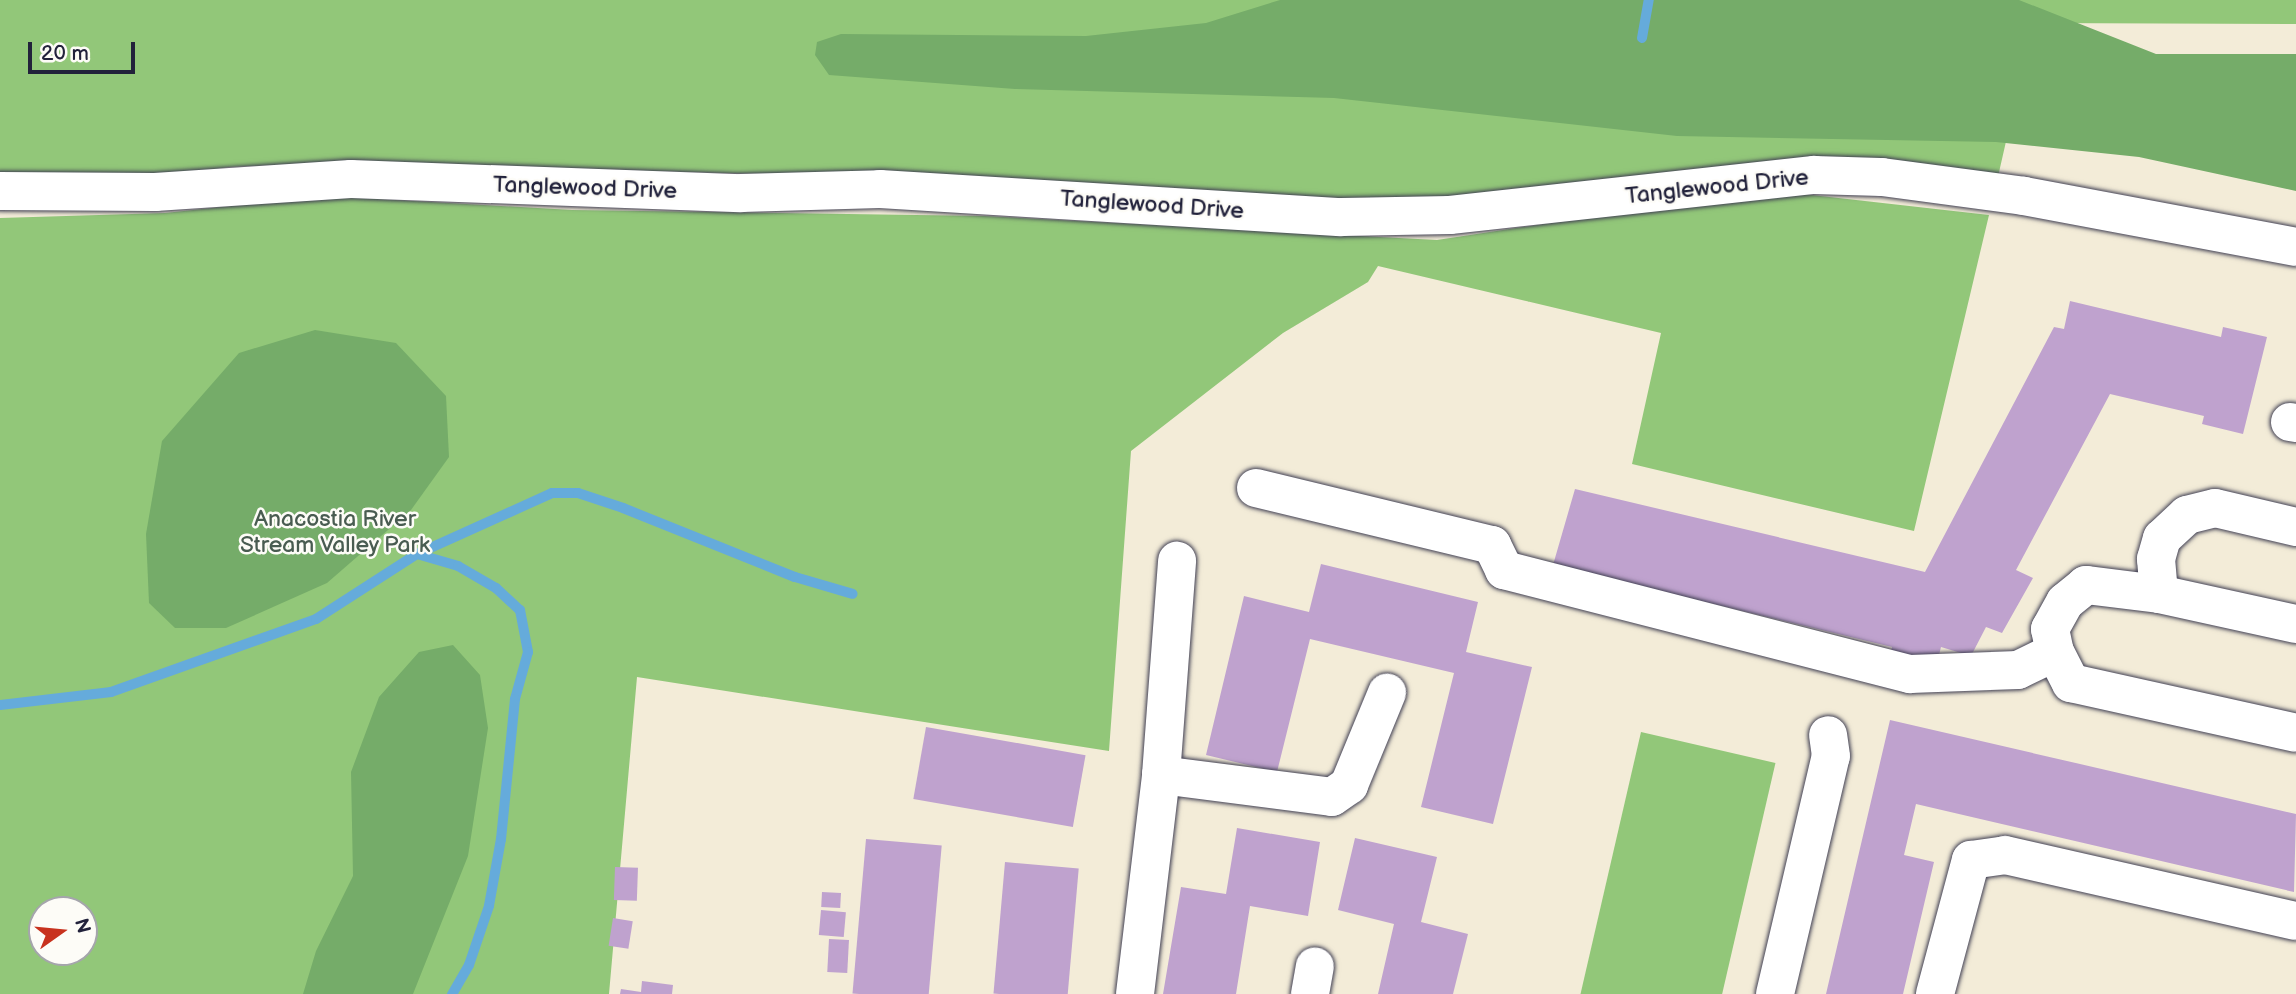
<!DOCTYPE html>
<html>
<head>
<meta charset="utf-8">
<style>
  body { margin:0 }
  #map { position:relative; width:2296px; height:994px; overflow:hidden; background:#f3ecd8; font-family:"Balsamiq Sans",sans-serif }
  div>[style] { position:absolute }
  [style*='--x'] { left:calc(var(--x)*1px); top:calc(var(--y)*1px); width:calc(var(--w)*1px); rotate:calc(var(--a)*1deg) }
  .green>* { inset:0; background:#92c779; transform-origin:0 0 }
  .forest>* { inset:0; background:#75ac69 }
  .stream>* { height:10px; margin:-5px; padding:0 5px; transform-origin:5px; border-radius:5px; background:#65abdb }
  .building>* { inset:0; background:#bfa2ce; transform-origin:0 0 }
  .roads { filter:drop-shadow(0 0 2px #414053) drop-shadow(0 0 2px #414053) }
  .minor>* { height:38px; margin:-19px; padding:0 19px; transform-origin:19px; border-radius:19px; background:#fff }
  span { translate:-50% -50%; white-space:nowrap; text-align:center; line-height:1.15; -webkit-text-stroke:5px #fdfcf7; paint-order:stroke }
  .street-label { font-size:23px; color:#22223b }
  .park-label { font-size:23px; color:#495c51 }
  .north { position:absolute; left:28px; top:896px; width:70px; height:70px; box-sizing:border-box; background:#fdfcf7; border:2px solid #a5a5ac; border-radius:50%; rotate:75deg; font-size:19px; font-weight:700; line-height:28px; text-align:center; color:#22223b }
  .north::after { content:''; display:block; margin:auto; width:24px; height:32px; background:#c8321e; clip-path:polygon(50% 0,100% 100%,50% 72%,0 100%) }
  .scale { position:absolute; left:28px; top:42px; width:107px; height:32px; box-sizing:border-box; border:4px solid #22223b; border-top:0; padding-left:9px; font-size:21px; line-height:24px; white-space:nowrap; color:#22223b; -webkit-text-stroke:5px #fdfcf7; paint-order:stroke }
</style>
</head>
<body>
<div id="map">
  <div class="green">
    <i style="clip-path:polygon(0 0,2296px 0,2296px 24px,2033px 23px,1997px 181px,1370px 201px,924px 178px,325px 163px,228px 167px,184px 175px,0 178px)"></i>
    <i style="clip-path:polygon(evenodd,1794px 193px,1989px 215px,1914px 531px,1632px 464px,1661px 333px,1378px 266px,1368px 282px,1283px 333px,1131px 451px,1109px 751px,637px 677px,609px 994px,0 994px,0 218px,165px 213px,325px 196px,572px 210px,984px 216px,1437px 240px,1716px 198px,1794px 193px,42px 910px,84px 910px,84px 952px,42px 952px,42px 910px)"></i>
    <i style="left:1641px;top:732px;width:138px;height:269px;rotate:13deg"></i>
  </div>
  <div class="forest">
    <i style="clip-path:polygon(1280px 0,2019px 0,2156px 54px,2296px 54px,2296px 191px,2139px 157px,1996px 142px,1677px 136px,1334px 98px,1015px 89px,829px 75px,815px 55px,817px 42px,841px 34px,1086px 36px,1206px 23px)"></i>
    <i style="clip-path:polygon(315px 330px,396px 343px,446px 396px,449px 457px,411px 510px,327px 583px,226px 628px,175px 628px,149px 603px,146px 534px,162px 441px,239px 353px)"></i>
    <i style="clip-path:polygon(453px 645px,480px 675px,488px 728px,468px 856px,413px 994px,303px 994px,316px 951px,353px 876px,351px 772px,379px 697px,419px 652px)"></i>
  </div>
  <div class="stream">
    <i style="--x:1642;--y:38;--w:39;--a:-80"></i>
    <i style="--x:417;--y:554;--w:43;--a:16.3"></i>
    <i style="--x:458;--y:566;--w:44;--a:30.1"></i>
    <i style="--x:496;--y:588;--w:33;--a:43"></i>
    <i style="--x:520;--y:610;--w:43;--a:79.2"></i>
    <i style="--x:528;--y:652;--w:49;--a:105.5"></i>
    <i style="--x:515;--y:699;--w:141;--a:95.7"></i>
    <i style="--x:501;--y:839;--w:68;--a:100.2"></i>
    <i style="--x:489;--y:906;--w:62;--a:108.7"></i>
    <i style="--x:469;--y:965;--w:34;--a:120"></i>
    <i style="--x:0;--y:705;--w:112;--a:-6.7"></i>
    <i style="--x:111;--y:692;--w:218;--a:-19.6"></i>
    <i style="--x:316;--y:619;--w:120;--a:-32.8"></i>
    <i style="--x:417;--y:554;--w:148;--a:-24.3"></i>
    <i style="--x:552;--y:493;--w:26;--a:0"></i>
    <i style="--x:578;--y:493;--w:47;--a:18.4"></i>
    <i style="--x:623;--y:508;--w:185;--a:21.9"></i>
    <i style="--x:795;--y:577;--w:60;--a:16.3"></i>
  </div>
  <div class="building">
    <i style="clip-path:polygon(2070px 301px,2221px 337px,2223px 327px,2267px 337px,2243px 434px,2202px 424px,2204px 416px,2110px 394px,2016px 570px,2033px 578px,2002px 633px,1986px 627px,1971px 656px,1941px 647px,1937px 663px,1891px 651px,1892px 647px,1553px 565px,1575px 489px,1925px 572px,2054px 327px,2064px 329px)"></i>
    <i style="clip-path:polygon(1321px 564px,1478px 602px,1466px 652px,1532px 667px,1493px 824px,1421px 807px,1454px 673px,1310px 639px,1277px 772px,1206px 755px,1244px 596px,1309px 612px)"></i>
    <i style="clip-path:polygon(1890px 720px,2296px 814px,2294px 892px,1916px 804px,1904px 855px,1934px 862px,1903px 994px,1826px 994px)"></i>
    <i style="left:926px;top:727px;width:162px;height:73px;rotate:10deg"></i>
    <i style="clip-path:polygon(1237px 828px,1320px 842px,1308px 916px,1250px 906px,1236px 994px,1163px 994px,1181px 887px,1226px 894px)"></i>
    <i style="clip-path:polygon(1355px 838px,1437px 857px,1421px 922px,1468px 934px,1453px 994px,1378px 994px,1394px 924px,1338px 910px)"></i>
    <i style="left:866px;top:839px;width:76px;height:155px;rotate:5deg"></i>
    <i style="left:1005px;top:862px;width:74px;height:132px;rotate:5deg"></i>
    <i style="left:615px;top:867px;width:23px;height:33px;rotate:2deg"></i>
    <i style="left:822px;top:892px;width:19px;height:15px;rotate:3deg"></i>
    <i style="left:821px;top:910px;width:25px;height:25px;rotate:5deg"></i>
    <i style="left:613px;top:918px;width:20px;height:28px;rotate:9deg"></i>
    <i style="left:829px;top:939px;width:20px;height:33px;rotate:3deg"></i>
    <i style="clip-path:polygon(642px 981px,673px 985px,672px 994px,620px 994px,621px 989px,641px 992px)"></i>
  </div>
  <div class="roads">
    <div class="minor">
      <i style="--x:0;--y:191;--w:155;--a:0.4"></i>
      <i style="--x:155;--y:192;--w:196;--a:-3.8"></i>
      <i style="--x:351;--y:179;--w:390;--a:2.1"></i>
      <i style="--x:741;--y:193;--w:139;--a:-1.6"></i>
      <i style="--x:880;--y:189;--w:462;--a:3.5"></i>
      <i style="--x:1341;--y:217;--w:109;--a:-1.1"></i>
      <i style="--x:1450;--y:215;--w:366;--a:-6.3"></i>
      <i style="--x:1814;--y:175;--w:68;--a:1.7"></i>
      <i style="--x:1882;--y:177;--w:143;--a:7.6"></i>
      <i style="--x:2024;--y:196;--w:277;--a:10.6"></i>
      <i style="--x:2290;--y:422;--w:6;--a:9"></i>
      <i style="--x:1256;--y:488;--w:243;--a:13.6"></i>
      <i style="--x:1492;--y:545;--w:28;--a:64"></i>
      <i style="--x:1504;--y:570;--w:419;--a:14.4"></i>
      <i style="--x:1910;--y:674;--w:108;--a:-2.1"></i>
      <i style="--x:2018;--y:670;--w:41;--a:-25.9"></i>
      <i style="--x:2296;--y:527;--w:83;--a:-166.8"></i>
      <i style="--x:2215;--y:508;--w:29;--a:166"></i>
      <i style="--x:2187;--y:515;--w:34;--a:137"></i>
      <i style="--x:2162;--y:538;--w:22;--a:106"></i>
      <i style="--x:2156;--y:559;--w:35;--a:85"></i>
      <i style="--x:2159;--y:594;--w:140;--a:12.4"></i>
      <i style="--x:2159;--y:594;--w:74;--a:-173"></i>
      <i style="--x:2086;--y:585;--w:27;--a:141"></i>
      <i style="--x:2065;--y:602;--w:31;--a:119"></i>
      <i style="--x:2050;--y:629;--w:24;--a:78"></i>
      <i style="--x:2055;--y:652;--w:35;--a:63"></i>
      <i style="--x:2071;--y:683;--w:230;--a:12.5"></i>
      <i style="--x:1161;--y:775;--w:172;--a:7.3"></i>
      <i style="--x:1332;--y:797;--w:21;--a:-35"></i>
      <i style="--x:1349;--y:785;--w:100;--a:-67.6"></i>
      <i style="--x:1135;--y:994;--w:221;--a:-83.2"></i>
      <i style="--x:1161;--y:775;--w:215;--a:-85.7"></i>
      <i style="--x:1310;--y:994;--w:28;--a:-80"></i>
      <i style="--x:1775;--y:994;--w:244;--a:-76.8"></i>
      <i style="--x:1831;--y:756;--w:21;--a:-98"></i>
      <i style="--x:1935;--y:994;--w:139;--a:-75"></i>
      <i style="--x:1971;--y:860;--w:34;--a:-8"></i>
      <i style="--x:2005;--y:855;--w:298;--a:12.8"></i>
    </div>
  </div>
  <div class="street-label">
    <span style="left:1717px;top:187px;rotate:-6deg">Tanglewood Drive</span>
    <span style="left:585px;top:188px;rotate:2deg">Tanglewood Drive</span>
    <span style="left:1152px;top:205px;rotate:4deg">Tanglewood Drive</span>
  </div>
  <div class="park-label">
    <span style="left:335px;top:532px">Anacostia River<br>Stream Valley Park</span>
  </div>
  <div class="north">N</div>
  <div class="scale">20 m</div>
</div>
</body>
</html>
